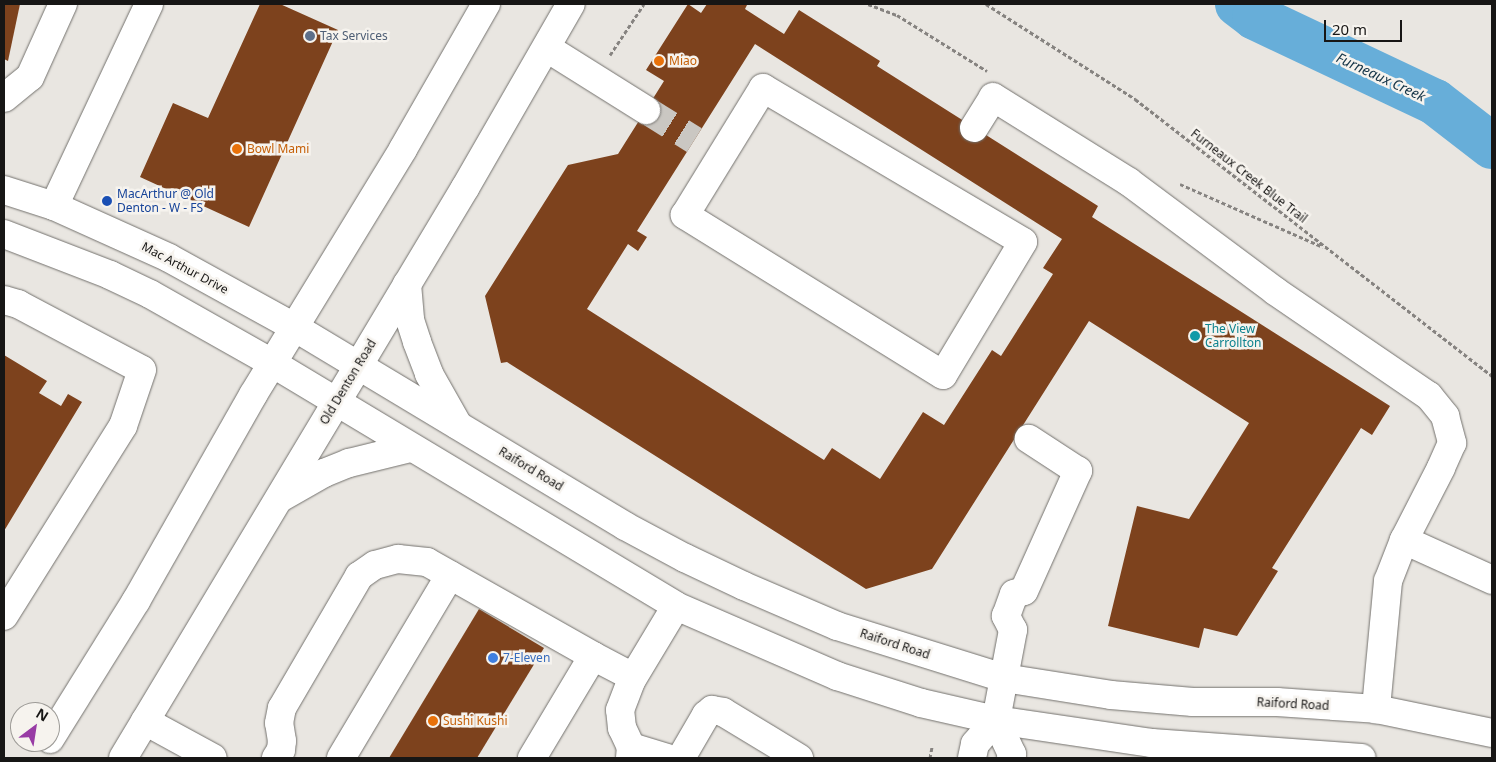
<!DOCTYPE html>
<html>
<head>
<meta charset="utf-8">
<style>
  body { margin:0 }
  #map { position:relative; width:1496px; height:762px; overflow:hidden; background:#e9e6e1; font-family:"Noto Sans",sans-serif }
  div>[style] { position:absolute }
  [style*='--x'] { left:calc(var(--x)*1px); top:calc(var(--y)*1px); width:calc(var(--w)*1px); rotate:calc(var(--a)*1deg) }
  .river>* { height:46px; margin:-23px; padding:0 23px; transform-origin:23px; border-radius:23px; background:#67aed9 }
  .building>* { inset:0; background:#7d421d }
  .minor-tunnel>* { height:28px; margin-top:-14px; transform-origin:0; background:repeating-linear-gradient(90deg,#cac7c2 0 28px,transparent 0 42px) }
  .path>* { height:3px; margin-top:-1.5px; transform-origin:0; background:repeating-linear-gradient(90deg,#868380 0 4px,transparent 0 6.5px) }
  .roads { filter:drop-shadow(0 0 1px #73716d) drop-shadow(0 0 1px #73716d) }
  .minor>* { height:28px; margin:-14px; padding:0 14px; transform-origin:14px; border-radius:14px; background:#fff }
  .major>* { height:28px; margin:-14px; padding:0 14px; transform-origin:14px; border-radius:14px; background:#fff }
  .dots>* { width:14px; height:14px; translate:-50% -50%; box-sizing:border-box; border:2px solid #f6f3ee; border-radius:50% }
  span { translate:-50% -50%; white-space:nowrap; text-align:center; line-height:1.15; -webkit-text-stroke:5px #f6f3ee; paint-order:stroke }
  .service-label { font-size:12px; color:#4e5e75 }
  .left { translate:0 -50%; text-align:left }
  .food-label { font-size:12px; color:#c56008 }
  .street-label { font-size:12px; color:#171615 }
  .transit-label { font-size:12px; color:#164399 }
  .culture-label { font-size:12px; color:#0d838f }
  .shop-label { font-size:12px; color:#366cbe }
  .water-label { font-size:14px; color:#153548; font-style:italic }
  .frame { position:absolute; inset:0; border:5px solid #171615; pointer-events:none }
  .north { position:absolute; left:10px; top:702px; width:50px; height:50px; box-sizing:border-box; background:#f6f3ee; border:1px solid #9d9b97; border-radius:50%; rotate:31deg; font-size:14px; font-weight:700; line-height:20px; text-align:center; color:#171615 }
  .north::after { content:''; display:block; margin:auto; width:18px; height:22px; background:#983ba5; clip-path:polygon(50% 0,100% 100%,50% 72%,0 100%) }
  .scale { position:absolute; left:1324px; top:20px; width:78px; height:22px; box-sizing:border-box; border:2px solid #171615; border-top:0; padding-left:6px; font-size:15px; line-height:18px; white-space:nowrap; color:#171615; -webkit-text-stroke:4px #f6f3ee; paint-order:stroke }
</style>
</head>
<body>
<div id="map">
  <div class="river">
    <i style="--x:1238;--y:4;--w:21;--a:37"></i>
    <i style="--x:1255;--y:17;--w:199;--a:25.3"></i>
    <i style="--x:1435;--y:102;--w:72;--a:37.7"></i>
  </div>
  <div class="building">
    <i style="clip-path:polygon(4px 4px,20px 4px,8px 61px,4px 59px)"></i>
    <i style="clip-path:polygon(260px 4px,280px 4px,338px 30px,249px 227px,140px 177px,173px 103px,208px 118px)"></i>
    <i style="clip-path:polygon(evenodd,688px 4px,701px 13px,707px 4px,746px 4px,747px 5px,745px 9px,784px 34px,799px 10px,880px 61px,877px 66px,1098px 206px,1092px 217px,1390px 406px,1372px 435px,1361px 428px,1272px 568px,1278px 571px,1237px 636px,1204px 628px,1199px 648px,1108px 626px,1137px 506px,1189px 519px,1249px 423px,1089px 321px,932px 569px,866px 589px,507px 362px,501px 363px,485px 296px,568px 165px,618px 154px,664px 81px,646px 70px,688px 4px,755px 44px,1062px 239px,1043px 268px,1053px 274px,1001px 356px,992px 350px,944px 425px,923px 412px,880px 479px,832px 448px,824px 460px,587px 309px,628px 244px,638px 251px,647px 237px,637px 231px,755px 44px)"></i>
    <i style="clip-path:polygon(4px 355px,47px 381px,39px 393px,61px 406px,68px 394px,82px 402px,4px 531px)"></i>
    <i style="clip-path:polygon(479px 609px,544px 648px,477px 758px,389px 758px)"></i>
  </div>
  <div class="minor-tunnel">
    <i style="--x:646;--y:110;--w:57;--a:32"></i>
  </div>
  <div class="path">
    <i style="--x:868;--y:4;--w:31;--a:21"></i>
    <i style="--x:897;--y:15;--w:106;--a:31.9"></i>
    <i style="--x:986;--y:4;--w:177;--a:32.5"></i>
    <i style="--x:1135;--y:99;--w:452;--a:37.8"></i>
    <i style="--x:610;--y:55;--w:61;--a:-56.3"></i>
    <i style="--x:1180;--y:184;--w:156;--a:23.8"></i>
    <i style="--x:930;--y:758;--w:11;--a:-80"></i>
  </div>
  <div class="roads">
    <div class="minor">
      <i style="--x:547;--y:48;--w:117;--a:32.1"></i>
      <i style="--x:763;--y:88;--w:302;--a:30.6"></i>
      <i style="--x:1023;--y:242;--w:155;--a:121"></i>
      <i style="--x:943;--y:375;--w:304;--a:-148.2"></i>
      <i style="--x:685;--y:215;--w:149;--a:-58.4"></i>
      <i style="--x:4;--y:98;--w:33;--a:-39"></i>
      <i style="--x:30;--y:77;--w:80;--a:-65.7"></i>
      <i style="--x:974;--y:128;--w:36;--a:-58"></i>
      <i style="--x:993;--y:97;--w:160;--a:32"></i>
      <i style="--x:1129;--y:182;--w:182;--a:36.7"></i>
      <i style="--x:1275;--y:291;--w:186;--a:34.3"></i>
      <i style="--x:1429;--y:396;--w:26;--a:51"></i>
      <i style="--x:1445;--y:416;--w:28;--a:75"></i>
      <i style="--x:1452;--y:443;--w:27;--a:114"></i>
      <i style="--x:1441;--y:468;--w:81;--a:117.2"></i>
      <i style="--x:1404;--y:540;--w:44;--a:111.3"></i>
      <i style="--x:1388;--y:581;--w:129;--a:95.4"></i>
      <i style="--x:4;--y:190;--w:52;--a:17.7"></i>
      <i style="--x:54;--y:206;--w:126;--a:24.3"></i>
      <i style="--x:169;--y:258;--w:143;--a:28.9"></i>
      <i style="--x:294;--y:327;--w:386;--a:31"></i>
      <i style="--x:625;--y:526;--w:68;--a:28.1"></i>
      <i style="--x:685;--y:558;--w:65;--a:25.4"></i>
      <i style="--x:744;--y:586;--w:101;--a:23.3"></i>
      <i style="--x:837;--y:626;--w:175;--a:17.3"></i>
      <i style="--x:1004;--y:678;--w:108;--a:9"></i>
      <i style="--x:1111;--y:695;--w:82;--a:4.9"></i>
      <i style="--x:1193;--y:702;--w:84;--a:0"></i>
      <i style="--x:1277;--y:702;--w:99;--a:4"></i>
      <i style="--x:1376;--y:709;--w:118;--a:11.7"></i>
      <i style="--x:54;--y:206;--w:223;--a:-64.8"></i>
      <i style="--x:4;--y:234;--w:114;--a:21.1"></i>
      <i style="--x:110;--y:275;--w:44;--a:25.4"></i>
      <i style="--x:150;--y:294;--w:140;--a:29.5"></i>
      <i style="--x:272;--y:363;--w:471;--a:31"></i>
      <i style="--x:676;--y:606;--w:176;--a:23.5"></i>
      <i style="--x:837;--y:676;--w:88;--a:17.8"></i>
      <i style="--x:921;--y:703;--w:77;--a:12.8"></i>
      <i style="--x:996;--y:720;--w:158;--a:8.4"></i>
      <i style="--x:1152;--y:743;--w:210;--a:4.1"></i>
      <i style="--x:4;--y:300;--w:15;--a:16"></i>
      <i style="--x:18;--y:304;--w:140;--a:28"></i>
      <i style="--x:142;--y:370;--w:59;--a:108.7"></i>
      <i style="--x:123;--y:426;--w:224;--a:122.1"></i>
      <i style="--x:1404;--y:540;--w:97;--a:24.4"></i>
      <i style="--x:593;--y:656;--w:45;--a:27.7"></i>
      <i style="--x:996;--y:720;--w:92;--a:-79.3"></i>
      <i style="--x:1013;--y:630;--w:16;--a:-117"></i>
      <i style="--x:1006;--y:616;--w:23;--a:-70"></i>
      <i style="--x:1014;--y:594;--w:10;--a:-17"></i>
      <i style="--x:1024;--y:591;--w:132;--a:-65.8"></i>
      <i style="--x:1078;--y:471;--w:59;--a:-146.9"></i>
      <i style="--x:145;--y:721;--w:77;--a:28.6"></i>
      <i style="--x:631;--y:747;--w:38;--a:17"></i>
      <i style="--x:276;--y:758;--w:9;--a:-58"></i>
      <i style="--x:281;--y:750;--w:9;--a:-84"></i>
      <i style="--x:282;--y:741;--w:18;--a:-99"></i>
      <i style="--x:279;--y:723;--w:15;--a:-79"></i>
      <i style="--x:282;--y:708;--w:153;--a:-59.7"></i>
      <i style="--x:359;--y:576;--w:19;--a:-35"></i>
      <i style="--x:375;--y:565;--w:24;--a:-15"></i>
      <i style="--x:398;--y:559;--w:29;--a:6"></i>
      <i style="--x:427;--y:562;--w:191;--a:29.5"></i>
      <i style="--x:593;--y:656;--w:119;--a:120.9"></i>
      <i style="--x:341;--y:758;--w:213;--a:-59.2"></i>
      <i style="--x:630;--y:758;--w:11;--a:-85"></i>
      <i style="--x:631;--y:747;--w:21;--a:-115"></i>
      <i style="--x:622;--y:728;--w:18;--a:-96"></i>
      <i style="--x:620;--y:710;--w:31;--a:-69"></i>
      <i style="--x:631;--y:681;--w:87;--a:-59"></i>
      <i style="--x:681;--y:758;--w:50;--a:-59.8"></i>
      <i style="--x:706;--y:715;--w:8;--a:-40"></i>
      <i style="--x:712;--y:710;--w:11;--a:10"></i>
      <i style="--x:723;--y:712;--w:89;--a:31.2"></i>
      <i style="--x:972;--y:758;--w:14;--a:-78"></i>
      <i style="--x:975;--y:744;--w:32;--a:-49"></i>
      <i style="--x:996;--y:720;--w:38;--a:65"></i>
      <i style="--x:1012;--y:754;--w:4;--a:104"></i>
    </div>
    <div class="major">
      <i style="--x:407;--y:284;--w:36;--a:85"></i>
      <i style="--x:410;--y:320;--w:23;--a:72"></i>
      <i style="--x:417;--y:342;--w:34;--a:69"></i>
      <i style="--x:429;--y:374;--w:59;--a:60.4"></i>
      <i style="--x:280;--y:498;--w:51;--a:-29.6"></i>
      <i style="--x:324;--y:473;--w:27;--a:-22"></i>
      <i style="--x:349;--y:463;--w:63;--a:-13.8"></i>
      <i style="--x:50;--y:739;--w:163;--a:-58.1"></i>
      <i style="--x:136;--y:601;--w:237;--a:-60.4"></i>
      <i style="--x:253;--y:395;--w:288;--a:-58.6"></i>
      <i style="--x:403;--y:149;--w:167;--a:-60.2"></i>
      <i style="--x:123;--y:758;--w:665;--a:-59.04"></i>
      <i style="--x:465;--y:188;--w:212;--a:-60.1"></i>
    </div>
  </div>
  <div class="dots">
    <i style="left:310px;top:36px;background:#5c6f8a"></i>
    <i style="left:659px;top:61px;background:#e8710a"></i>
    <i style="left:237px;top:149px;background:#e8710a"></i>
    <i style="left:107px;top:201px;background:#1a4fb4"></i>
    <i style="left:1195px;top:336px;background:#0f9aa8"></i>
    <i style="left:493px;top:658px;background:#3f7fe0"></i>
    <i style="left:433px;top:721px;background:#e8710a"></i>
  </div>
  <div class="service-label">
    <span class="left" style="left:320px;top:36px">Tax Services</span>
  </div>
  <div class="food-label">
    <span class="left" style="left:669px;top:61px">Miao</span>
    <span class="left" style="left:247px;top:149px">Bowl Mami</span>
    <span class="left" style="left:443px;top:721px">Sushi Kushi</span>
  </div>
  <div class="street-label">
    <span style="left:1249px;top:176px;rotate:38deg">Furneaux Creek Blue Trail</span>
    <span style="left:185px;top:268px;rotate:28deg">Mac Arthur Drive</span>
    <span style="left:348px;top:382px;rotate:-59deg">Old Denton Road</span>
    <span style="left:531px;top:469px;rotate:31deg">Raiford Road</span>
    <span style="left:895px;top:644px;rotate:18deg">Raiford Road</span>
    <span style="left:1293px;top:704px;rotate:3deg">Raiford Road</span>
  </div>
  <div class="transit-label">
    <span class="left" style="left:117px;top:201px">MacArthur @ Old<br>Denton - W - FS</span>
  </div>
  <div class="culture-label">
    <span class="left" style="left:1205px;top:336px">The View<br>Carrollton</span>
  </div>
  <div class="shop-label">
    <span class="left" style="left:503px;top:658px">7-Eleven</span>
  </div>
  <div class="water-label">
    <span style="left:1381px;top:77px;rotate:25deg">Furneaux Creek</span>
  </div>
  <div class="frame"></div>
  <div class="north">N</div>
  <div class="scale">20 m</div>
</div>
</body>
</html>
